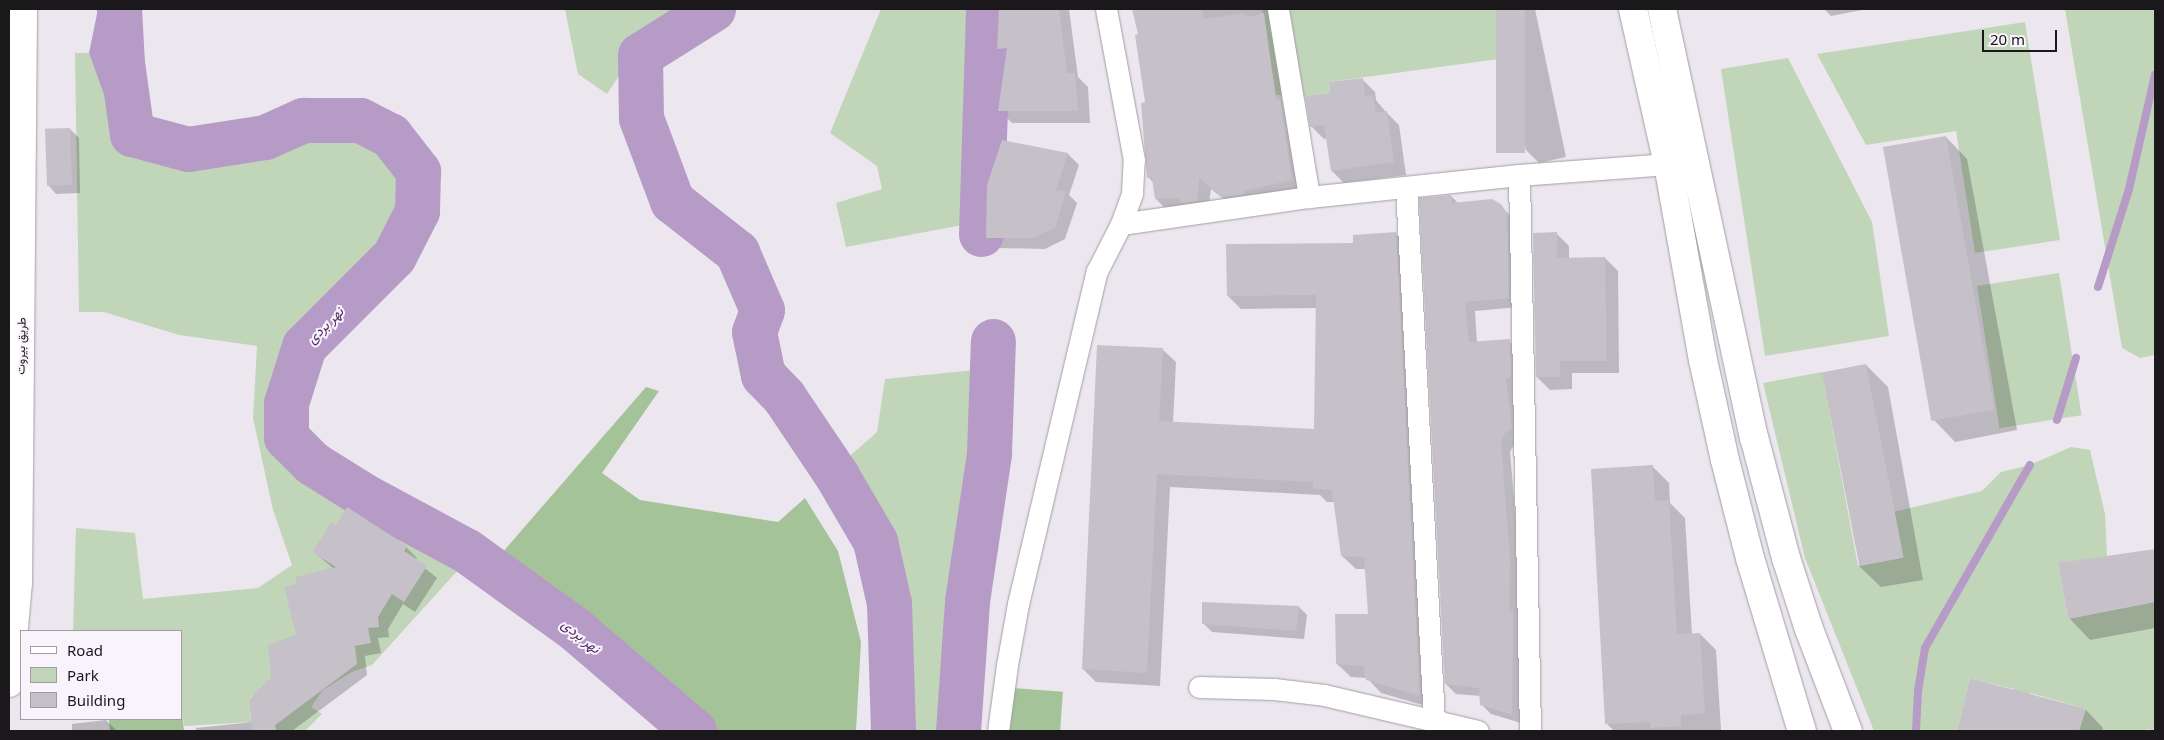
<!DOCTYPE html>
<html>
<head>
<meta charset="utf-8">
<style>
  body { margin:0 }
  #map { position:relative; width:2164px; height:740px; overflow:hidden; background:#ece7ef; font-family:"Noto Sans",Vazirmatn,sans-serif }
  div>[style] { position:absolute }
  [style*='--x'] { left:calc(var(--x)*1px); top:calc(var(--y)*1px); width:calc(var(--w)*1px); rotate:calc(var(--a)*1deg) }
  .green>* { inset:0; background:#c1d5b9; transform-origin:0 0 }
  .forest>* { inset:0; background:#a4c398; transform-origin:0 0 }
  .water>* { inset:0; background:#b69bc7 }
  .shadow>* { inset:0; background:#0003 }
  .stream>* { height:8px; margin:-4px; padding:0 4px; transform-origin:4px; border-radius:4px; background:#b69bc7 }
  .river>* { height:45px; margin:-22.5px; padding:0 22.5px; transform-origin:22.5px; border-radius:22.5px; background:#b69bc7 }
  .building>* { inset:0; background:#c6c1c9; transform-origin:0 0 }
  .roads { filter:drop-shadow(0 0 1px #a29da5) drop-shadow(0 0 1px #a29da5) }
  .street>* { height:21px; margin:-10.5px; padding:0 10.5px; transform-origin:10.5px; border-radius:10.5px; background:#fff }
  .primary>* { height:28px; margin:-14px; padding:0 14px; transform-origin:14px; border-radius:14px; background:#fff }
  span { translate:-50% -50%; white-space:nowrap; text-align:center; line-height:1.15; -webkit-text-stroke:4px #f9f4fc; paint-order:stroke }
  .street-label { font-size:12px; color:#1a181b }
  .water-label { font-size:14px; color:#4d2960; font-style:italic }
  .frame { position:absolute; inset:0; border:10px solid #1a181b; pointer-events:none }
  .legend { position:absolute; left:20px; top:630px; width:162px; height:90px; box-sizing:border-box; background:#f9f4fc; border:1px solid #a09ca2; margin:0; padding:6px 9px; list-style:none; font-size:15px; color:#1a181b }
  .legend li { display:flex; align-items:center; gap:10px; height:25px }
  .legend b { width:25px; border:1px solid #a09ca2 }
  .scale { position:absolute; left:1982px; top:30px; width:75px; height:22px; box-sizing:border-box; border:2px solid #1a181b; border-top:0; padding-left:6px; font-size:15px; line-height:18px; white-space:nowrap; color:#1a181b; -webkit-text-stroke:4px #f9f4fc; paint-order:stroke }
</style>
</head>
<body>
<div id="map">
  <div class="green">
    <i style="clip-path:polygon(565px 9px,689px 9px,636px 50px,607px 94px,578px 74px)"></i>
    <i style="clip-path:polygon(881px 9px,983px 9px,978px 222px,846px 247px,836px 203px,882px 189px,877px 166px,830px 133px)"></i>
    <i style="clip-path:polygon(1262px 9px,1496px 9px,1506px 58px,1329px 82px,1330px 93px,1306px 96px,1276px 95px)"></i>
    <i style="clip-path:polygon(2065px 9px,2155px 9px,2155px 355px,2140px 358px,2122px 348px)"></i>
    <i style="clip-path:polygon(2025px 22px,2060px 240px,1975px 253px,1956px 131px,1866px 145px,1817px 54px)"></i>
    <i style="clip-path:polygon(75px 53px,89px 53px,119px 133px,188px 149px,265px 137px,303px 120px,360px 120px,390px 135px,418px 171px,417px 211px,394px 256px,304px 346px,295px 346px,278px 437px,282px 463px,311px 473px,469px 558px,372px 665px,352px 672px,323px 690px,311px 707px,322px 714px,305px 731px,276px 731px,275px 725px,322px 690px,252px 696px,249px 700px,251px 722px,184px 726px,181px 704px,181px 631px,73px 631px,76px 528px,135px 533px,143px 599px,258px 588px,292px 565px,273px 510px,253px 418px,257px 346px,179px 335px,104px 312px,79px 312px)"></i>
    <i style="clip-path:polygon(1788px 58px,1872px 222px,1889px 336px,1765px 356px,1721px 69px)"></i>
    <i style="left:2059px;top:273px;width:144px;height:83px;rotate:81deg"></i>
    <i style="clip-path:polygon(985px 369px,956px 601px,946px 731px,895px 731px,893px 606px,876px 531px,834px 470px,877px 432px,885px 379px)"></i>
    <i style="clip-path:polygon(1822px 372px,1858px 566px,1902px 558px,1893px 512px,1982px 491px,2001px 472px,2030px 465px,2071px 447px,2090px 450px,2105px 514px,2107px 556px,2058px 564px,2068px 619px,2155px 602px,2155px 731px,2148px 729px,2147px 731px,2079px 731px,2086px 709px,2030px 693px,2020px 731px,2003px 731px,2014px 689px,1970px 678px,1957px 731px,1874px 731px,1805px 558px,1763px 383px)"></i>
  </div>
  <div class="forest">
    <i style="clip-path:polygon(646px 387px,659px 391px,602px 473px,640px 500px,778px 522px,805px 498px,838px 551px,861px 642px,856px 731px,717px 731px,501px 554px)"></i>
    <i style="left:1011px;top:688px;width:52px;height:43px;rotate:4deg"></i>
    <i style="clip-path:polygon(181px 704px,184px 731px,110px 731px,109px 719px,181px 719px)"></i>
  </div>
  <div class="water">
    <i style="clip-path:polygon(98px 9px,119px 9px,122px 63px,132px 134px,188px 149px,118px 133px,89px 53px)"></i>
  </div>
  <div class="shadow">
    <i style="clip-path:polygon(1000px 9px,1069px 9px,1078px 77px,1088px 87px,1090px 123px,1012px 123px,999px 110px,1007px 57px,998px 49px)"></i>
    <i style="clip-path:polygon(1134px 9px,1272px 9px,1303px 192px,1235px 208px,1211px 189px,1208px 212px,1168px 211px,1156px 199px,1154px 183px,1148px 177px,1147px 103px,1139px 36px)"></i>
    <i style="clip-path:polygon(1497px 9px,1535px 9px,1566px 157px,1539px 163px,1526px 150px)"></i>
    <i style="clip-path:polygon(1824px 9px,1867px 9px,1831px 16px)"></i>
    <i style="clip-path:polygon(1362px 79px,1375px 92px,1376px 100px,1386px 112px,1399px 125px,1406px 175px,1344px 183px,1332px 171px,1327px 138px,1324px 139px,1311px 126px,1331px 94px)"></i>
    <i style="clip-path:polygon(70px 129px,79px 138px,80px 193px,56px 194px,48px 185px)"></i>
    <i style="clip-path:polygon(1946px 137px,1967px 159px,2017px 430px,1955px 442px,1934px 420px)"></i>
    <i style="clip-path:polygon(1002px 142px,1068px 154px,1079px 165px,1069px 195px,1077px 203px,1065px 239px,1045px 249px,999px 248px,987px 237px)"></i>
    <i style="clip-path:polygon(1451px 196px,1459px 204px,1500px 205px,1511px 216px,1518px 307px,1475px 311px,1477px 343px,1509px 341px,1519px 350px,1515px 443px,1510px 452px,1520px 568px,1521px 723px,1491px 714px,1481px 704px,1481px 696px,1456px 694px,1446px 684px)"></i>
    <i style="clip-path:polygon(1395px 233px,1408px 246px,1433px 708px,1381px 693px,1367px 678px,1351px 677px,1337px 664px,1369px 616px,1366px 569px,1356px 569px,1342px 556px,1335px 502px,1327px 502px,1320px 495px,1170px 487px,1160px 686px,1096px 682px,1083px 669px,1162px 349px,1176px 362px,1173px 423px,1315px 430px,1317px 308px,1241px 309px,1228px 296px,1354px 244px)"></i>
    <i style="clip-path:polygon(1556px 233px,1569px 246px,1569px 259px,1605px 258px,1618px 271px,1619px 373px,1572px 373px,1572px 389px,1550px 390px,1537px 377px)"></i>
    <i style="clip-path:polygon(1866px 365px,1888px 387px,1923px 580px,1881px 587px,1859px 566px)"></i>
    <i style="clip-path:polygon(1653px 467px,1669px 483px,1670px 503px,1685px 518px,1692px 635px,1700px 634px,1716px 650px,1721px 730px,1614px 731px,1607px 724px)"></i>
    <i style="clip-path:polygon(406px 547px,417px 558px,415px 560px,437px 578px,415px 612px,403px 604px,388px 629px,389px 637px,378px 638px,381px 653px,365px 656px,367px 675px,292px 731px,196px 731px,196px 728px,252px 722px,273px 677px,297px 636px,299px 585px,334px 569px,314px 552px)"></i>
    <i style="clip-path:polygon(2155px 550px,2155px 628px,2090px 640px,2069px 618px,2060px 564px)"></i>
    <i style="clip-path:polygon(1299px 607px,1307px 615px,1304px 639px,1212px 632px,1203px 623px)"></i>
    <i style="clip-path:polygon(1971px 679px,2086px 710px,2103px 728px,2102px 731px,1958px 731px)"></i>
    <i style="clip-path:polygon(106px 720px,117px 731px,72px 731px,72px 724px)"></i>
  </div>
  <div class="stream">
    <i style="--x:2098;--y:287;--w:103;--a:-72.4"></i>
    <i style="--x:2129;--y:189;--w:117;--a:-77.2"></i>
    <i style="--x:2057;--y:420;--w:65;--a:-73"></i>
    <i style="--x:1916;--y:731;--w:40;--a:-87.1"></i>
    <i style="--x:1918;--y:691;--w:44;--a:-80.8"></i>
    <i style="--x:1925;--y:648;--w:211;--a:-60.2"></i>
  </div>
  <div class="river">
    <i style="--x:119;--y:9;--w:54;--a:86.8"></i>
    <i style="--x:122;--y:63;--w:72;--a:82"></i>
    <i style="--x:132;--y:134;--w:58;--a:15"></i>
    <i style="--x:188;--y:149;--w:78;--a:-8.9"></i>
    <i style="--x:265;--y:137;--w:42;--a:-24.1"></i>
    <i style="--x:303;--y:120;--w:57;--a:0"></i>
    <i style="--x:360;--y:120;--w:34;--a:27"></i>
    <i style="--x:390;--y:135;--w:46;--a:52.1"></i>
    <i style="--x:418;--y:171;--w:40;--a:91.4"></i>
    <i style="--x:417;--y:211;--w:51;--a:117.1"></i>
    <i style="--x:394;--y:256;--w:127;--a:135"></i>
    <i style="--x:304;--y:346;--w:60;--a:107.5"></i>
    <i style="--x:286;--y:403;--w:34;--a:90"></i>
    <i style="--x:286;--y:437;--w:37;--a:45"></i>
    <i style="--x:312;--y:463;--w:60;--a:32.1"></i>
    <i style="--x:363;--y:495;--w:118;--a:28.3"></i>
    <i style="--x:467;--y:551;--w:133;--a:35.8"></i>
    <i style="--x:575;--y:629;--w:157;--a:40.6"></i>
    <i style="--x:713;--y:9;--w:86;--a:147.8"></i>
    <i style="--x:640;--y:55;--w:63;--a:89.1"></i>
    <i style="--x:641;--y:118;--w:89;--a:69.5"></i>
    <i style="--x:672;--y:201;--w:83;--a:38.1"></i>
    <i style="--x:737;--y:252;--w:63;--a:66.7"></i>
    <i style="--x:762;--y:310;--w:23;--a:110"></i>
    <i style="--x:754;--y:332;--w:44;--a:78.2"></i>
    <i style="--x:763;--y:375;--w:30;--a:46"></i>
    <i style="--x:784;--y:397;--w:95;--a:56.1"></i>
    <i style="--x:837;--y:476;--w:75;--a:59.7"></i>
    <i style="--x:875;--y:541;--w:64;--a:77.3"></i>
    <i style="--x:889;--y:603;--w:128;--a:88.2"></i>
    <i style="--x:981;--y:234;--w:225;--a:-88.2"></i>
    <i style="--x:958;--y:731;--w:130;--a:-86"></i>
    <i style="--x:967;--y:601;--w:150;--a:-81.5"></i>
    <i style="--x:989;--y:453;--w:112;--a:-88"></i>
  </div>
  <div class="building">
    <i style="clip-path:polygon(999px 9px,1059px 9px,1067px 73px,1075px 73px,1078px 111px,998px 111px,1007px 48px,997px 49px)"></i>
    <i style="clip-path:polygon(1132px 9px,1202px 9px,1204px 19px,1243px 13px,1250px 17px,1264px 13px,1276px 100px,1280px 100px,1292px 180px,1244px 191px,1244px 194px,1222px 197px,1199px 178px,1197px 201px,1180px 203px,1179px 198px,1155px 199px,1152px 178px,1147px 178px,1141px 103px,1145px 102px,1135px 35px,1138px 34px)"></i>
    <i style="left:1496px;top:9px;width:29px;height:144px"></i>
    <i style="clip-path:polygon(1363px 78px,1365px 96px,1373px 95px,1376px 113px,1387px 111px,1394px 162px,1331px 171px,1324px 125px,1310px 127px,1305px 96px,1330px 93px,1329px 82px)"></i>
    <i style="left:70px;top:128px;width:57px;height:25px;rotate:88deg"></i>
    <i style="left:1946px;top:136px;width:278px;height:64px;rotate:80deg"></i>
    <i style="clip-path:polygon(1002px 140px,1068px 153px,1056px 190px,1066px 191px,1055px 228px,1033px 238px,986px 238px,987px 185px)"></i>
    <i style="clip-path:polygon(1451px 195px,1452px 203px,1492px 199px,1501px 204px,1507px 213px,1509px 298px,1465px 302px,1469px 342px,1510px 339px,1511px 378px,1506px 378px,1512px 428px,1505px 433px,1501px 442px,1510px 558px,1509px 611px,1513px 611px,1512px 715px,1480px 705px,1479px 688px,1445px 684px,1419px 198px)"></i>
    <i style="clip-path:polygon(1396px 232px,1420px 696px,1366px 680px,1363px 666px,1336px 664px,1335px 614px,1368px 614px,1364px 557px,1341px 556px,1332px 490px,1313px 489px,1313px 482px,1157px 474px,1147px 673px,1082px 669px,1097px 345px,1163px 348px,1159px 421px,1314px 429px,1316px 295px,1227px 296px,1226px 244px,1353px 243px,1353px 235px)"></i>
    <i style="clip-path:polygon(1557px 232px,1557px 258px,1605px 257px,1607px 361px,1560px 361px,1560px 377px,1536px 377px,1533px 233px)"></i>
    <i style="left:1866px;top:364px;width:197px;height:45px;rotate:79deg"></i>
    <i style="clip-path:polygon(1653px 465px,1655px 501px,1669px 500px,1677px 634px,1700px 633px,1705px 714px,1681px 715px,1681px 726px,1650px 728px,1650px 722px,1605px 724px,1591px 469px)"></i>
    <i style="clip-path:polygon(347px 507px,407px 546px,404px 551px,427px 566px,404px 602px,392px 594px,378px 617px,379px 627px,368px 628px,371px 643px,355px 646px,357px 664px,275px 725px,276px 731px,252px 731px,249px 700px,271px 677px,268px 645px,296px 635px,284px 587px,297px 584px,295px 577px,336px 567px,312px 552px,331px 523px,336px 525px)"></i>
    <i style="clip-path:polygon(2155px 549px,2155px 602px,2068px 619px,2058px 563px)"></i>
    <i style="clip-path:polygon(1202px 602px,1299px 606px,1296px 631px,1202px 624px)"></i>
    <i style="clip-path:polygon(1970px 678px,2086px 709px,2079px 731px,1957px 731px)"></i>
  </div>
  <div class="roads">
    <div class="street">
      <i style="--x:1278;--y:9;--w:191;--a:80.6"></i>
      <i style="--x:1519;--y:175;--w:556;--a:88.87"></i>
      <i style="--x:1406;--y:187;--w:535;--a:87"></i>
      <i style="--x:1121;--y:224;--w:190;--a:-8.2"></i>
      <i style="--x:1309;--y:197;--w:211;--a:-6"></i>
      <i style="--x:1519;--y:175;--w:149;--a:-4.2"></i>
      <i style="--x:1199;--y:687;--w:75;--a:1.5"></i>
      <i style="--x:1274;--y:689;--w:50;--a:6.8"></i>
      <i style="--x:1324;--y:695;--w:158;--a:13.2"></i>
      <i style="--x:998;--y:731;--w:67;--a:-82.2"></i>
      <i style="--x:1007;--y:665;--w:62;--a:-79.8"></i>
      <i style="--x:1018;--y:604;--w:342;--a:-76.7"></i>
      <i style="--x:1097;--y:271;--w:53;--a:-62.9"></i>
      <i style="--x:1121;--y:224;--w:33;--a:-70"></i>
      <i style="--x:1132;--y:193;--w:33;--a:-87"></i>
      <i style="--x:1134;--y:160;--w:154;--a:-100.5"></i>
    </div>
    <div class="primary">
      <i style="--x:1633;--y:9;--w:159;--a:77.3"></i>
      <i style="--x:1668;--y:164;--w:199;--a:79.9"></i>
      <i style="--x:1703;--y:360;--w:102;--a:77.6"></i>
      <i style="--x:1725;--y:460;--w:101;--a:75.7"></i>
      <i style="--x:1750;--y:558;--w:181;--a:73.3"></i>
      <i style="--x:1662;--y:9;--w:438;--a:77.9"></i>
      <i style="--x:1754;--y:437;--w:125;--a:75.2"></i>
      <i style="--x:1786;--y:558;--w:75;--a:72.1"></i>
      <i style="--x:1809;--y:629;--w:109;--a:69.1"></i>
      <i style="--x:9;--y:683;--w:100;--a:-84.9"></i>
      <i style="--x:18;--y:583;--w:574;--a:-89.5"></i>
    </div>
  </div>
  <div class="street-label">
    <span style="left:21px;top:346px;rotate:-89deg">طريق بيروت</span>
  </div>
  <div class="water-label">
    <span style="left:325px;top:325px;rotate:-45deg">نهر بردى</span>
    <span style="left:581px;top:636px;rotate:39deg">نهر بردى</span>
  </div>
  <div class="frame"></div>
  <ul class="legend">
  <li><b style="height:6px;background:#fff"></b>Road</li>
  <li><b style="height:14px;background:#c1d5b9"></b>Park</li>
  <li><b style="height:14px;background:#c6c1c9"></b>Building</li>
  </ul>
  <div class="scale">20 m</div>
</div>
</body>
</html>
